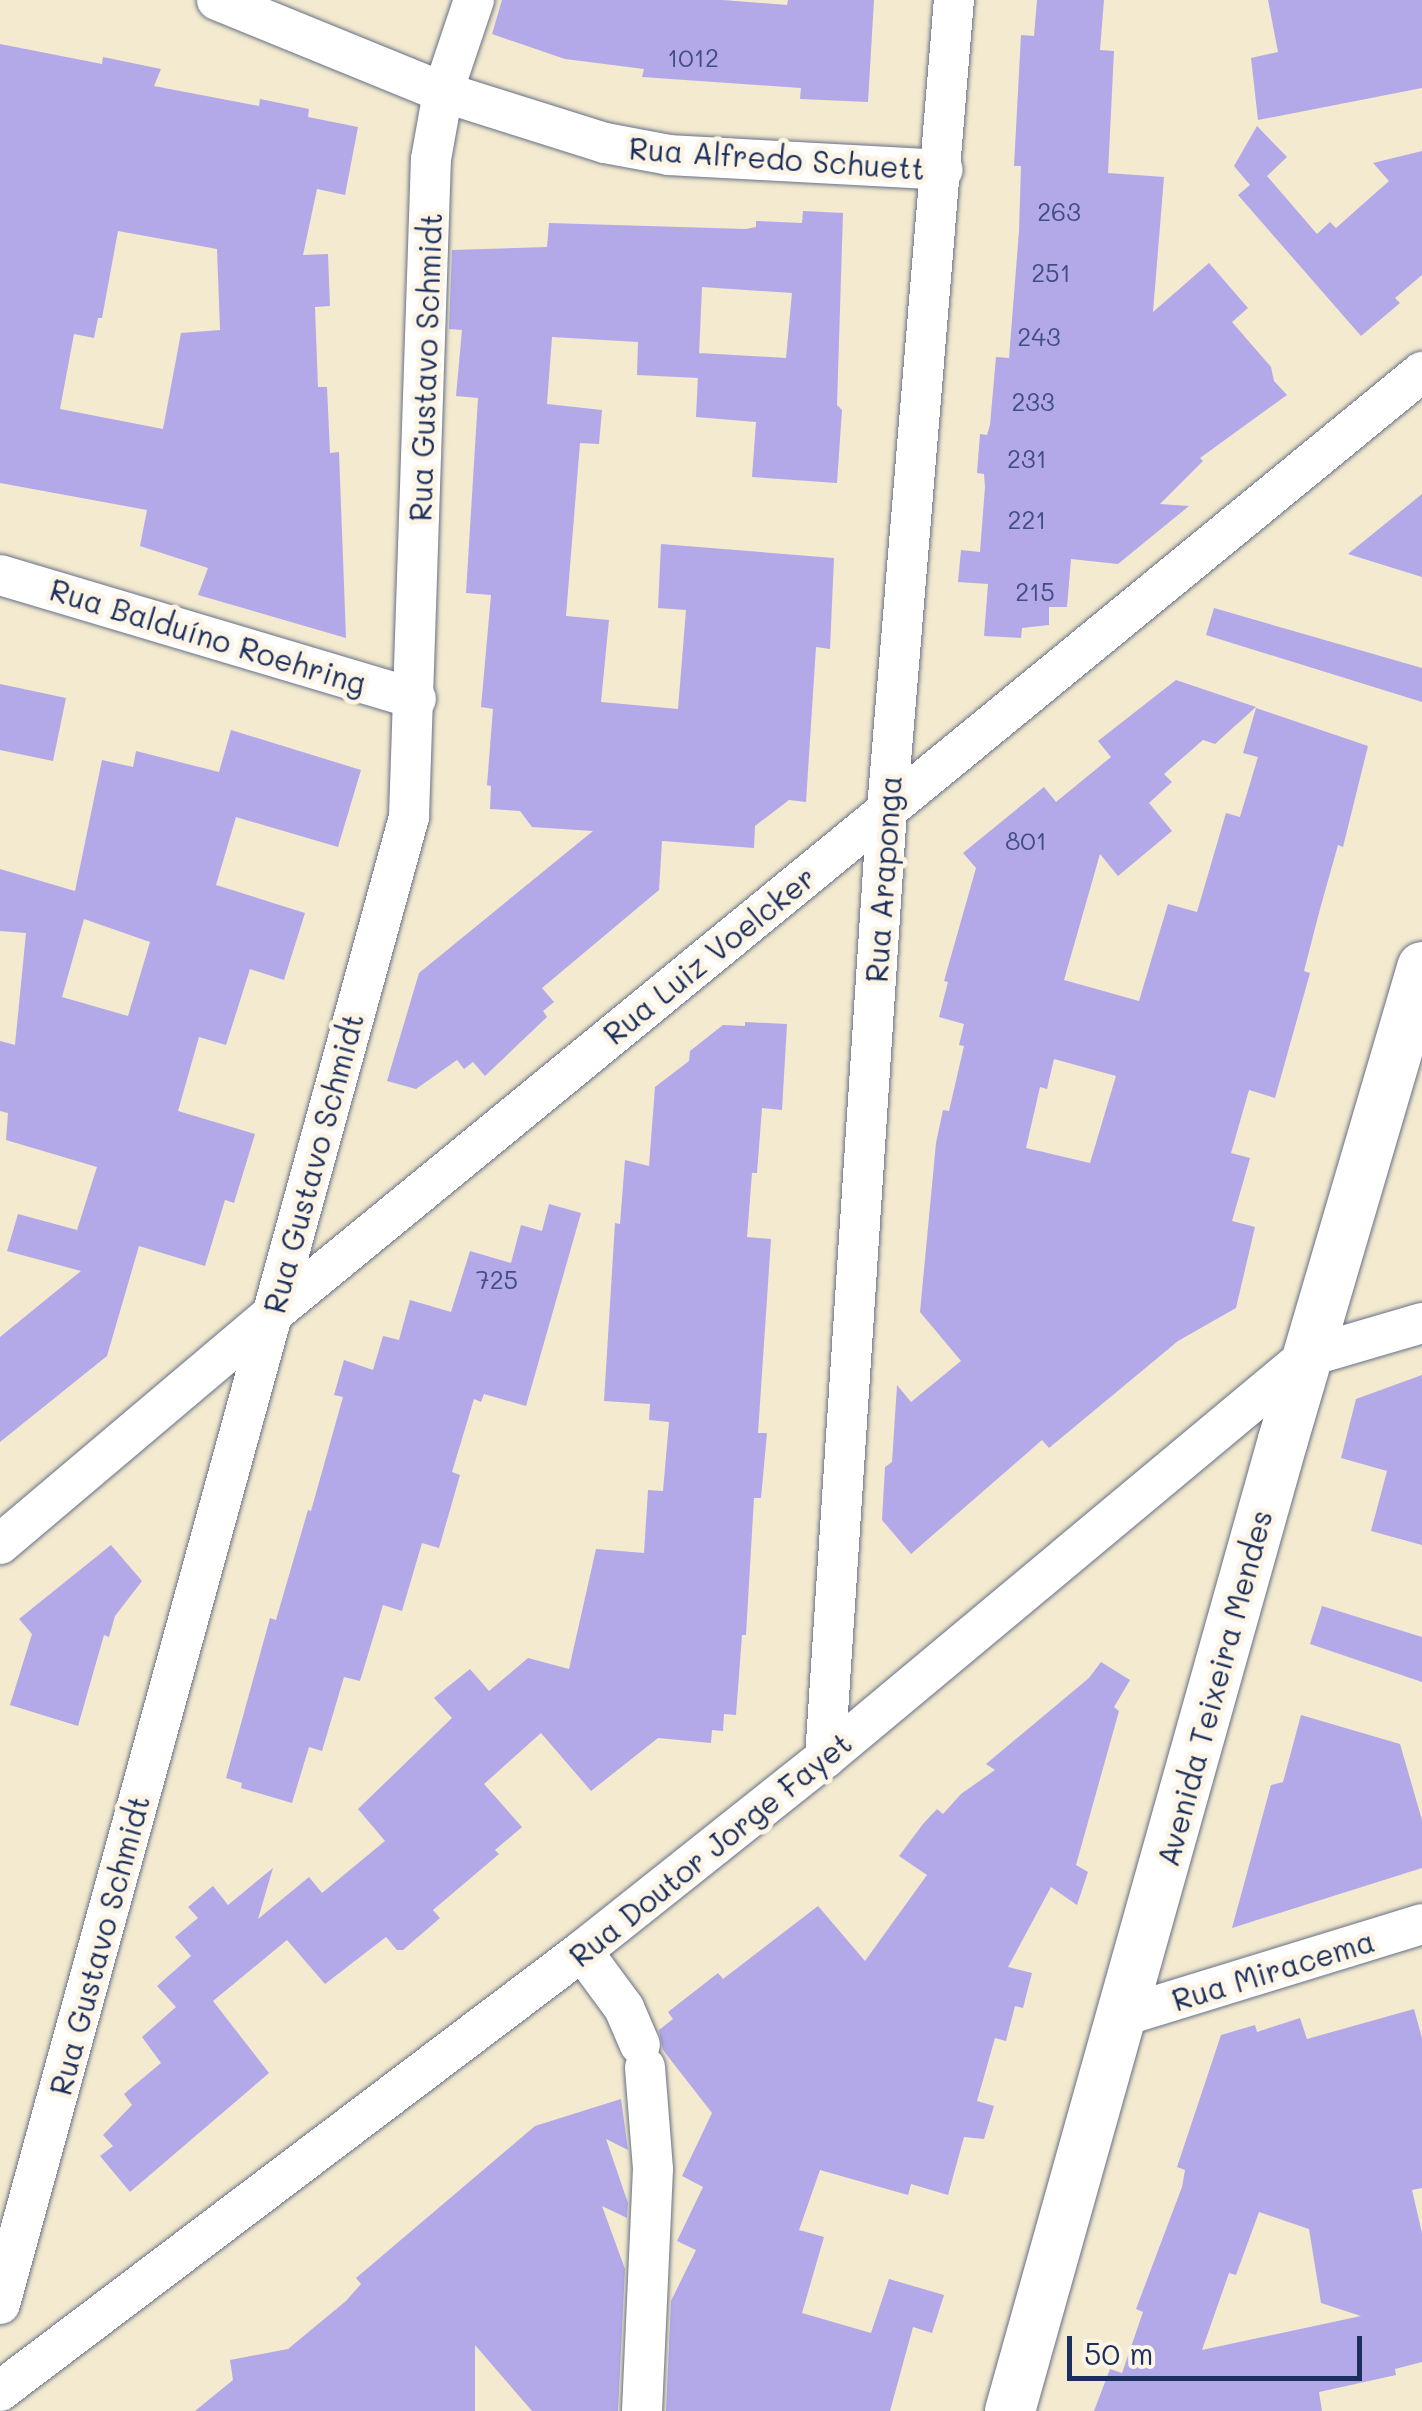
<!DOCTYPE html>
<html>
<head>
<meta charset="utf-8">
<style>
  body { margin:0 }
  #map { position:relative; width:1422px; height:2411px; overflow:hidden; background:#f3eacf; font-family:Mali,sans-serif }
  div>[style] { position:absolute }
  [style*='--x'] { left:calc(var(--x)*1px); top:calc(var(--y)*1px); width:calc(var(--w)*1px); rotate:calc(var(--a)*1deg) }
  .building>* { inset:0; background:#b3a9e9 }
  .roads { filter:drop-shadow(0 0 2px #677086) drop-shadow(0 0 2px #677086) }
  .minor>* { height:40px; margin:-20px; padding:0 20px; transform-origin:20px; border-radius:20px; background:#fff }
  .tertiary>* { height:50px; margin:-25px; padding:0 25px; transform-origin:25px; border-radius:25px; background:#fff }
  span { translate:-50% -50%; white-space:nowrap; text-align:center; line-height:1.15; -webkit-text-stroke:10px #fcf5e5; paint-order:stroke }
  .number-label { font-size:25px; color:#414e81 }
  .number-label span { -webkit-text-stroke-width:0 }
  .street-label { font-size:30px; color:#1b2f5e }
  .scale { position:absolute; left:1067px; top:2336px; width:295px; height:45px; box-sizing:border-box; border:5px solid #1b2f5e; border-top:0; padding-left:12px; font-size:30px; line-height:35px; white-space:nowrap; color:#1b2f5e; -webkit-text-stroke:8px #fcf5e5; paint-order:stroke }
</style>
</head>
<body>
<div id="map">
  <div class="building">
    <i style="clip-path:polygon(502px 0,723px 0,787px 5px,788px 0,874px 0,868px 102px,800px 99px,801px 88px,642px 77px,644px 69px,565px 59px,492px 34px)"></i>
    <i style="clip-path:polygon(1037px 0,1104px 0,1100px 50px,1114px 51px,1108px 173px,1164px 177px,1153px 312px,1209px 263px,1248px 308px,1232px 322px,1271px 367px,1274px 381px,1287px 395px,1200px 458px,1203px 461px,1160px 504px,1189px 506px,1118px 564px,1071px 559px,1067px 607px,1049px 607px,1049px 625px,1022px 628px,1021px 638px,984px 636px,988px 584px,958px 582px,961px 550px,980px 552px,985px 487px,984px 474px,977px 473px,980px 434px,987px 435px,990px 425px,996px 357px,1009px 358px,1019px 231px,1021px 166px,1014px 166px,1021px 35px,1034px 36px)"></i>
    <i style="clip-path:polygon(1268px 0,1422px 0,1422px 88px,1258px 120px,1251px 58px,1278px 52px)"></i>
    <i style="clip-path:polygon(evenodd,0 44px,102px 64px,103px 57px,161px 69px,154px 86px,259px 106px,260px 99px,309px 109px,308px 117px,358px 127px,345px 195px,317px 189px,303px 255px,328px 254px,330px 306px,315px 307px,318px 387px,327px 387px,330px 453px,339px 452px,346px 638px,198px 595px,208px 568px,140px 546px,147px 510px,0 483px,0 44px,118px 231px,217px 249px,220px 330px,181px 333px,163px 429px,60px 409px,74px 334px,94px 338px,98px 318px,102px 318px,118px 231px)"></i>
    <i style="clip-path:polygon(1257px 126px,1287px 157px,1267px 176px,1317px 234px,1330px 222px,1336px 228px,1389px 181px,1373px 163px,1422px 151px,1422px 275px,1395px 298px,1400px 303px,1361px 336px,1238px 195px,1250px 185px,1234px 166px)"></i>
    <i style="clip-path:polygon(803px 211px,843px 213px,837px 405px,842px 410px,837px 483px,752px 477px,756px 422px,696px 417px,699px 353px,786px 358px,792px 293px,702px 287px,698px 378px,637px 375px,638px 342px,552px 337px,547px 404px,602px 410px,599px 444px,580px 443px,566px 616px,609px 620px,601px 702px,678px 709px,686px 610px,658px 608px,661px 544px,834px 558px,830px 649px,816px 647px,806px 802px,789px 800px,755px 826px,754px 848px,662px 841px,659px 890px,542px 988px,554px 1002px,543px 1011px,547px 1017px,485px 1076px,473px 1062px,464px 1069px,457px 1060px,416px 1089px,387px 1081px,419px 973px,593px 831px,532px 827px,520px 811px,490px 809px,491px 786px,487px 785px,493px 709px,481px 707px,491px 595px,466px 593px,478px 398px,456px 396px,462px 330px,449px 329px,452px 250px,547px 247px,549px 223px,746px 229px,756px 227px,756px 221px,802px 223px)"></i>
    <i style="clip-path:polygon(1422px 494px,1422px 577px,1348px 554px)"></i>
    <i style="clip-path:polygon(1214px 608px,1422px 668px,1422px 702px,1206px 635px)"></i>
    <i style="clip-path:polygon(evenodd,1176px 680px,1256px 707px,1215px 744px,1203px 740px,1164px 774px,1172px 782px,1149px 803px,1172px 831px,1118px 876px,1100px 854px,1064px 980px,1139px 1001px,1168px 904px,1197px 912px,1226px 813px,1240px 817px,1258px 757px,1243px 753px,1256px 708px,1368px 746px,1343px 847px,1338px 845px,1320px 909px,1304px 971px,1310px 973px,1275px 1098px,1249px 1090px,1231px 1153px,1250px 1158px,1232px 1221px,1255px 1227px,1236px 1308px,1178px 1341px,1049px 1448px,1042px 1440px,911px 1554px,882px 1520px,885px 1467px,892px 1462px,897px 1385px,911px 1402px,961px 1361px,920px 1312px,936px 1143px,943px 1110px,949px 1111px,964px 1046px,959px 1045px,964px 1024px,939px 1017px,948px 982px,944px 981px,976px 868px,963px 853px,1044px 787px,1056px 802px,1111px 757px,1098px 741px,1176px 680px,1054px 1059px,1116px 1076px,1090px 1163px,1026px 1148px,1040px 1087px,1047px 1089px,1054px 1059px)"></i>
    <i style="clip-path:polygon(0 684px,66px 698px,53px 761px,0 750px)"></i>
    <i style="clip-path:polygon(evenodd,231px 730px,361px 770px,338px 847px,236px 817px,216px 885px,305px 913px,284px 980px,250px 969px,226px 1045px,199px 1037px,178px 1111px,255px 1134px,234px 1203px,225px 1200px,205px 1266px,139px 1246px,107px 1356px,0 1442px,0 1337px,81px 1271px,7px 1251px,18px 1214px,77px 1230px,97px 1167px,6px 1140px,8px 1113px,0 1111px,0 1041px,15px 1045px,26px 933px,0 931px,0 869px,75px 891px,102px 760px,133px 767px,136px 751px,219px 772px,231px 730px,84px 919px,150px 942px,128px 1016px,62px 997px,84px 919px)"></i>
    <i style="clip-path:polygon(745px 1022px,787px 1024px,782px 1110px,762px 1108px,757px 1173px,752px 1173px,747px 1237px,771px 1239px,758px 1433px,767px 1433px,761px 1498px,754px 1498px,746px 1635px,742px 1635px,736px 1715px,724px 1714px,723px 1731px,712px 1730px,711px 1743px,658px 1738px,591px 1791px,541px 1733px,484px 1784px,522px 1827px,495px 1850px,499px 1854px,433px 1910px,440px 1918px,403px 1950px,397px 1950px,386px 1937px,325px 1984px,287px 1940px,213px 2001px,269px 2073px,130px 2192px,100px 2156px,113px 2146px,103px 2135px,132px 2105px,124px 2094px,161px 2063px,142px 2037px,176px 2007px,157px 1986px,191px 1956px,175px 1937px,198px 1918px,188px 1907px,213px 1886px,228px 1905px,273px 1868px,258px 1919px,309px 1877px,322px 1893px,385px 1841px,358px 1809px,452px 1718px,434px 1698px,470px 1669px,489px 1691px,528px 1658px,569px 1669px,596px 1549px,644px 1553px,648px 1490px,663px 1491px,669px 1422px,649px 1420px,650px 1404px,604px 1401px,615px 1223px,620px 1224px,625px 1160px,649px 1166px,655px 1087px,689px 1061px,690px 1051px,723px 1025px,745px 1026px)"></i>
    <i style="clip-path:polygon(549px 1204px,581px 1213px,526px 1406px,484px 1394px,481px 1402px,474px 1399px,452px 1472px,460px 1475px,439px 1548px,422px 1543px,402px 1611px,383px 1605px,360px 1681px,344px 1677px,322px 1751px,309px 1747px,292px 1803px,241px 1788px,242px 1783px,226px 1778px,270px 1618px,276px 1620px,308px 1510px,311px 1511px,343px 1397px,334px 1395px,344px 1360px,373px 1370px,383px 1336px,399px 1340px,410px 1300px,451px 1312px,470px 1251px,511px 1263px,521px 1225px,542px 1231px)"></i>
    <i style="clip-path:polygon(1422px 1375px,1422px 1545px,1371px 1531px,1387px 1471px,1341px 1458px,1356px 1399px)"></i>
    <i style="clip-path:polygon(111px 1545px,142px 1581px,115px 1616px,109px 1637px,104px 1635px,78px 1726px,10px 1705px,32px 1634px,19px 1619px)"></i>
    <i style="clip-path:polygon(1322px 1606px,1422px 1637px,1422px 1682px,1310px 1644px)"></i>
    <i style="clip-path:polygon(1101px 1662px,1130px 1680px,1114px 1707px,1119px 1711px,1076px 1865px,1088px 1872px,1077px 1905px,1051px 1887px,1008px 1967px,1032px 1973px,1023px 2008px,1015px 2006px,1006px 2041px,995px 2038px,977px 2101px,994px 2106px,984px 2139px,964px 2137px,948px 2195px,911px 2184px,908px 2195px,820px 2170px,799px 2230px,824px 2237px,802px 2313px,871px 2333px,889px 2279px,944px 2295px,932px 2333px,913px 2327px,890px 2411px,666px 2411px,671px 2301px,696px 2250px,677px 2241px,703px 2187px,682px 2176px,712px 2113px,663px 2050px,659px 2030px,673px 2019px,668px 2012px,718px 1973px,723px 1979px,818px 1906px,865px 1961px,927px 1875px,899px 1856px,923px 1824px,937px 1809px,943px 1814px,961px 1794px,995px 1770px,986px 1764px,1089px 1678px)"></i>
    <i style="clip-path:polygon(1301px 1715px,1400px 1744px,1422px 1820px,1422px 1868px,1232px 1928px,1271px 1785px,1283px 1782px)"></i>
    <i style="clip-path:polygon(evenodd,1414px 2009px,1422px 2038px,1422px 2188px,1412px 2190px,1422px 2233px,1422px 2362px,1395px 2369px,1396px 2375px,1319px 2392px,1322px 2411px,1094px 2411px,1110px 2369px,1122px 2373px,1143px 2312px,1136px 2309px,1182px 2187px,1185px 2170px,1177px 2167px,1221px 2035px,1255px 2025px,1257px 2032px,1300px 2018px,1307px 2039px,1414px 2009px,1259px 2212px,1309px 2229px,1321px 2303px,1361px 2316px,1202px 2350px,1229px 2273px,1236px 2275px,1259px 2212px)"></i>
    <i style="clip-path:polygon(621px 2099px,628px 2150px,606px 2139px,628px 2203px,627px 2218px,602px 2206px,625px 2269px,618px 2411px,532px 2411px,475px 2345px,475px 2411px,195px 2411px,233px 2380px,230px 2360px,288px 2349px,346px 2301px,361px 2284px,356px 2278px,535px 2126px)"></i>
  </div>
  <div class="roads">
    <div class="minor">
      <i style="--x:217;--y:0;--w:244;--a:22.2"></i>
      <i style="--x:443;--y:92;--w:170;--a:17.5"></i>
      <i style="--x:605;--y:143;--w:65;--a:10.6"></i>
      <i style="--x:669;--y:155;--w:274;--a:3.1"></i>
      <i style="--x:0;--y:575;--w:434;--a:16.6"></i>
      <i style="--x:0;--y:1544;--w:355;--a:-40.2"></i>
      <i style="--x:271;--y:1315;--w:1488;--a:-39.33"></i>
      <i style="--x:825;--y:1758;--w:951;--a:-86.26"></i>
      <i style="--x:887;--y:809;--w:812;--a:-85.27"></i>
      <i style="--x:582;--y:1951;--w:71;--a:53.6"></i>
      <i style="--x:624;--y:2008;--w:40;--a:66.6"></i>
      <i style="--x:1123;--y:2016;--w:313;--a:-17.1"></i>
      <i style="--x:0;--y:2304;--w:1542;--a:-74.62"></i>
      <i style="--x:409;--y:817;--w:658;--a:-88.09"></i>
      <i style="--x:431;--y:159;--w:68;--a:-79.8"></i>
      <i style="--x:443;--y:92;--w:97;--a:-71.4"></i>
      <i style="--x:0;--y:2391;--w:730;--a:-37.09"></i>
      <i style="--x:582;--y:1951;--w:310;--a:-38.5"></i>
      <i style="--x:825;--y:1758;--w:626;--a:-39.82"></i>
      <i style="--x:1306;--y:1357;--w:121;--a:-16.3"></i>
      <i style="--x:642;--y:2411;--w:242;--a:-87.4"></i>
      <i style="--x:653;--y:2169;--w:102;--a:-94.5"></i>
    </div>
    <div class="tertiary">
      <i style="--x:1010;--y:2411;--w:1009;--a:-74.3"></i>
      <i style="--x:1283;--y:1440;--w:493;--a:-73.6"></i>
    </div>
  </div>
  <div class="number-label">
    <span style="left:693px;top:57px">1012</span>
    <span style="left:1059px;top:211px">263</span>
    <span style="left:1051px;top:272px">251</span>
    <span style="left:1039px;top:336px">243</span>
    <span style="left:1033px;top:401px">233</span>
    <span style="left:1027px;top:458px">231</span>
    <span style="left:1027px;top:519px">221</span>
    <span style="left:1035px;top:591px">215</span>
    <span style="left:1026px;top:840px">801</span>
    <span style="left:497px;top:1279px">725</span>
  </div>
  <div class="street-label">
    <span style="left:777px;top:158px;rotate:4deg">Rua Alfredo Schuett</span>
    <span style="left:425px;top:367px;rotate:-88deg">Rua Gustavo Schmidt</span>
    <span style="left:208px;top:636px;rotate:17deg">Rua Balduíno Roehring</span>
    <span style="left:883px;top:879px;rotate:-86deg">Rua Araponga</span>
    <span style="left:709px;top:955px;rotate:-39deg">Rua Luiz Voelcker</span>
    <span style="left:313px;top:1163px;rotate:-75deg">Rua Gustavo Schmidt</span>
    <span style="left:1214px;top:1688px;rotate:-75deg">Avenida Teixeira Mendes</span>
    <span style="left:710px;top:1849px;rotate:-39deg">Rua Doutor Jorge Fayet</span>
    <span style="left:99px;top:1945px;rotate:-75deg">Rua Gustavo Schmidt</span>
    <span style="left:1273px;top:1970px;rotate:-17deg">Rua Miracema</span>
  </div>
  <div class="scale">50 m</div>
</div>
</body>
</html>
